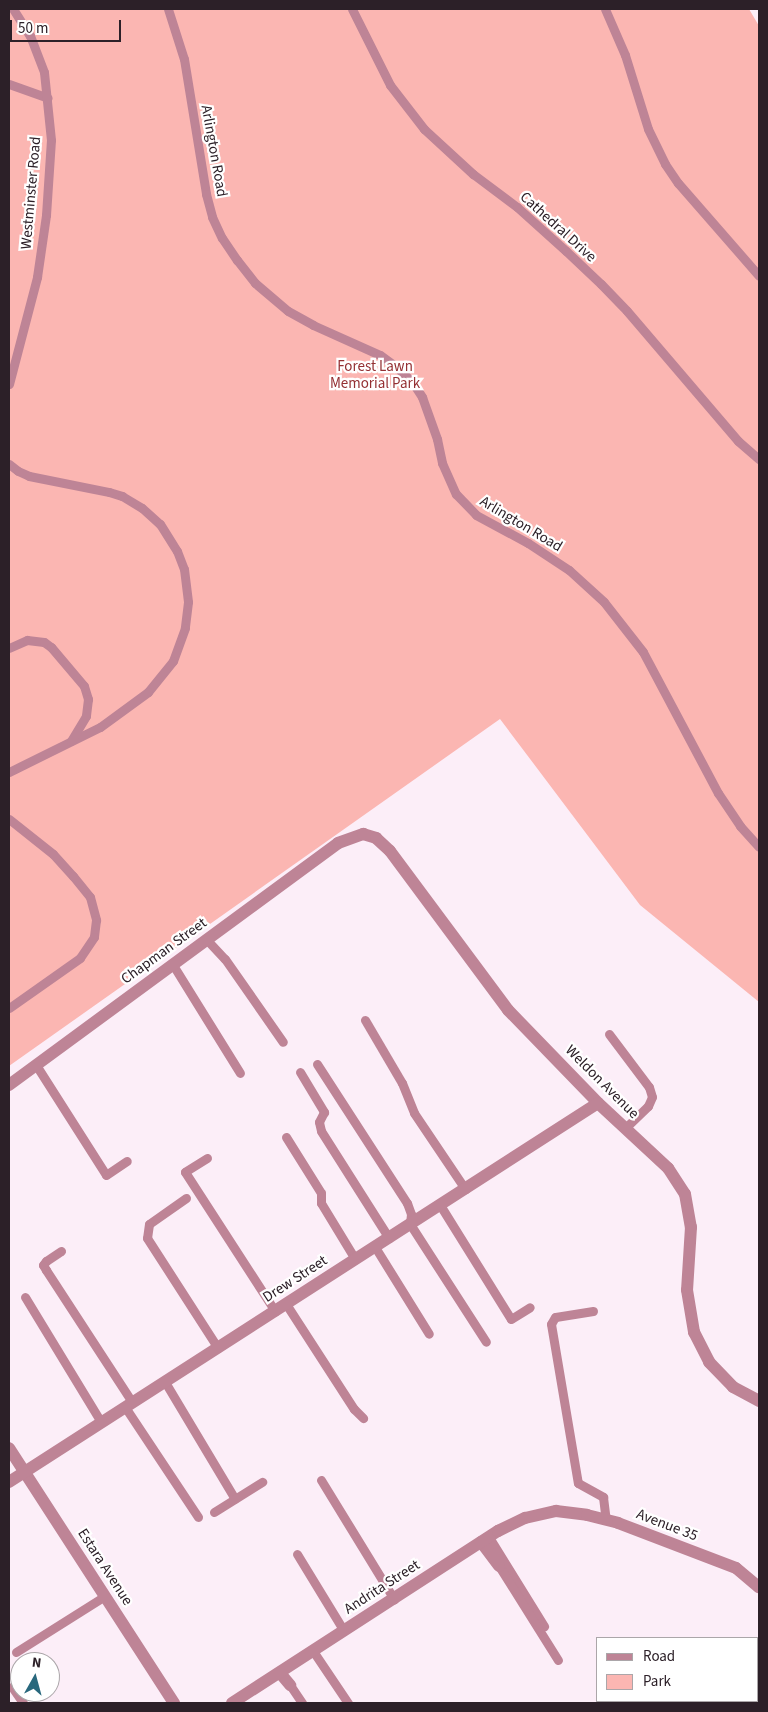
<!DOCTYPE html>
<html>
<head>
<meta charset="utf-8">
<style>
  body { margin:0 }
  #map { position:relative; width:768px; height:1712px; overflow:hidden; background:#fceef8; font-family:"Source Sans 3",sans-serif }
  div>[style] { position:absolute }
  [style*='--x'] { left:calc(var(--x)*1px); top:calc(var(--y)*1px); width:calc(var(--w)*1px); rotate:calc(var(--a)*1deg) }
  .green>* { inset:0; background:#fbb6b2 }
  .service>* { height:9px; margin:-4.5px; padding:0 4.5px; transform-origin:4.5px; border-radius:4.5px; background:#be8496 }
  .minor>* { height:12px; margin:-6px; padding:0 6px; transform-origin:6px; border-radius:6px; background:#be8496 }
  span { translate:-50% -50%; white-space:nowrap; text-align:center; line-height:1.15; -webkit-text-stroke:4.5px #fff; paint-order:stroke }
  .street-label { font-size:15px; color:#2c2028 }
  .park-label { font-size:15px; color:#943033 }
  .frame { position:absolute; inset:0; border:10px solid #2c2028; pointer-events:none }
  .legend { position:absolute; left:596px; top:1637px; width:162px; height:65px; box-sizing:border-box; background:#fff; border:1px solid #aba6a9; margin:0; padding:6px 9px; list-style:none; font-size:15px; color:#2c2028 }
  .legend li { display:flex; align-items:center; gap:10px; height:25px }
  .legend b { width:25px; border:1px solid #aba6a9 }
  .north { position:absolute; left:10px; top:1652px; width:50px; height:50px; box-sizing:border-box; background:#fff; border:1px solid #aba6a9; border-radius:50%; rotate:7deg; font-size:14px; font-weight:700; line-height:20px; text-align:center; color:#2c2028 }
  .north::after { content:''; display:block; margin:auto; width:18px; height:22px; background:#29687d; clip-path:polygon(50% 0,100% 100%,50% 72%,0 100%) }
  .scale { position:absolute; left:10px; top:20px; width:111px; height:22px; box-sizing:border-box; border:2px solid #2c2028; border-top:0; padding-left:6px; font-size:15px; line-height:18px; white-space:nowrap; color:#2c2028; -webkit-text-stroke:4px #fff; paint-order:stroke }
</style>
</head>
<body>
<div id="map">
  <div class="green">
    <i style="clip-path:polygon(9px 9px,749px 9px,759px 26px,759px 1002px,640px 905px,500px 719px,9px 1066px)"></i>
  </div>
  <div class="service">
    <i style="--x:168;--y:9;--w:52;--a:72.3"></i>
    <i style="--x:184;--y:59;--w:137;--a:80.7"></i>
    <i style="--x:206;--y:194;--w:24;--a:75"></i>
    <i style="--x:212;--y:217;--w:23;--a:65"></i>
    <i style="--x:222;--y:238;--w:27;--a:56"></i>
    <i style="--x:237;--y:260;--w:29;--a:52"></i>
    <i style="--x:255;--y:283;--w:43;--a:40.3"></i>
    <i style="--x:288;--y:311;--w:29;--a:29"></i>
    <i style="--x:313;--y:325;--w:73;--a:24.1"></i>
    <i style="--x:380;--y:355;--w:24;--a:36"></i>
    <i style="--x:399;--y:369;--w:20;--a:45"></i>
    <i style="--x:413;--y:383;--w:17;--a:57"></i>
    <i style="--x:422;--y:397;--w:45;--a:70.3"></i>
    <i style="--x:437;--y:439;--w:25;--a:78"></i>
    <i style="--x:442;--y:463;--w:34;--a:66"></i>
    <i style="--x:456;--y:494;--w:29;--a:46"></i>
    <i style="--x:476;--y:515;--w:59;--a:28.3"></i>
    <i style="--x:528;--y:543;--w:49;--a:33.4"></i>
    <i style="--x:569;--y:570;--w:47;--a:42.4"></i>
    <i style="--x:604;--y:602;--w:63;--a:52"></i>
    <i style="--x:643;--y:652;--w:160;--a:62"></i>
    <i style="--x:718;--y:793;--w:40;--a:56"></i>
    <i style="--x:740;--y:826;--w:28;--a:48"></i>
    <i style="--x:352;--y:9;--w:85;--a:63.4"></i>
    <i style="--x:390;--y:85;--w:56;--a:52.3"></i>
    <i style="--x:424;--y:129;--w:67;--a:42.6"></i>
    <i style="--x:473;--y:174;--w:55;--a:36.9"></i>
    <i style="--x:517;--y:207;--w:66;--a:41.9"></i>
    <i style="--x:566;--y:251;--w:48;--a:43.3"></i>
    <i style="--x:601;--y:284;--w:37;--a:46"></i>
    <i style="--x:627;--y:311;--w:171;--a:49.5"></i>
    <i style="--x:738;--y:441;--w:28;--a:41"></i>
    <i style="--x:605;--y:9;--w:50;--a:66.5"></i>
    <i style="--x:625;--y:55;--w:77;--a:72.7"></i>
    <i style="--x:648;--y:129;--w:39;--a:64"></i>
    <i style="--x:665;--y:164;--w:23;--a:56"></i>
    <i style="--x:678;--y:183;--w:123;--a:48.9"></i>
    <i style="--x:9;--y:84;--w:41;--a:19.7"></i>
    <i style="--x:9;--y:384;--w:111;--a:-75.3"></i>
    <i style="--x:37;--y:277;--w:63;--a:-81.7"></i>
    <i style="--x:46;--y:215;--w:75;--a:-86.2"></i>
    <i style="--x:51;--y:140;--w:68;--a:-95.9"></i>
    <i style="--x:44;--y:72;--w:39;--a:-111"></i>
    <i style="--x:30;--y:36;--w:32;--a:-122"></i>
    <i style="--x:9;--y:464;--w:11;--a:38"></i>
    <i style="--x:18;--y:471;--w:12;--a:24"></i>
    <i style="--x:29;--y:476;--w:82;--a:11.3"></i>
    <i style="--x:109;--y:492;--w:14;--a:17"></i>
    <i style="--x:122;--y:496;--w:23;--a:31"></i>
    <i style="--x:142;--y:508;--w:24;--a:42"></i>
    <i style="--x:160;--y:524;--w:32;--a:58"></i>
    <i style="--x:177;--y:551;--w:19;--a:69"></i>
    <i style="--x:184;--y:569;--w:33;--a:83"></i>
    <i style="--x:188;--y:602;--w:26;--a:97"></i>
    <i style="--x:185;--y:628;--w:35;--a:110"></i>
    <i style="--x:173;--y:661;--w:40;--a:129"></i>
    <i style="--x:148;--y:692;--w:59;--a:143.9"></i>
    <i style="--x:100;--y:727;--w:102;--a:153.7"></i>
    <i style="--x:9;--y:648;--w:20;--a:-24"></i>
    <i style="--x:27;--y:640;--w:17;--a:7"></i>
    <i style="--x:44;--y:642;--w:9;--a:36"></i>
    <i style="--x:51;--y:647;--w:51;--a:49.8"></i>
    <i style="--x:84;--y:686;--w:14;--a:73"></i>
    <i style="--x:88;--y:699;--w:17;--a:97"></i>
    <i style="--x:86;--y:716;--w:29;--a:121"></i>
    <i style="--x:9;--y:819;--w:56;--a:38.5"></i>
    <i style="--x:53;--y:854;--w:30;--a:48"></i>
    <i style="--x:73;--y:876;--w:27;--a:51"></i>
    <i style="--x:90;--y:897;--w:24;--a:75"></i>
    <i style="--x:96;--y:920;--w:17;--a:97"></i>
    <i style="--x:94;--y:937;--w:25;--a:124"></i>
    <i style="--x:80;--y:958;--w:87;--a:144.8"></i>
    <i style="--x:207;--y:940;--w:26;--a:47"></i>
    <i style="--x:225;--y:959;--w:101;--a:55.1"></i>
    <i style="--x:173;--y:965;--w:127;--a:58.2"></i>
    <i style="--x:365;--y:1020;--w:73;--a:59.6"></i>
    <i style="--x:402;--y:1083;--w:32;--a:68"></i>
    <i style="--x:414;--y:1113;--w:92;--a:56.1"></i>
    <i style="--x:609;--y:1034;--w:66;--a:53"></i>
    <i style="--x:649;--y:1087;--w:10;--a:73"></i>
    <i style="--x:652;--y:1097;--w:10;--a:114"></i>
    <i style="--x:648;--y:1106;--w:32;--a:136"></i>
    <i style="--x:317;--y:1064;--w:166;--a:57.1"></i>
    <i style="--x:407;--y:1203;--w:12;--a:70"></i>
    <i style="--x:411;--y:1214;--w:10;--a:96"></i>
    <i style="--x:410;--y:1224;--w:140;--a:57.2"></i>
    <i style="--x:36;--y:1065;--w:130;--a:57.5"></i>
    <i style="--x:106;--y:1175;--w:25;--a:-34"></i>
    <i style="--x:300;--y:1072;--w:47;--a:59"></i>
    <i style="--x:324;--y:1112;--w:11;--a:117"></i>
    <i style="--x:319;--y:1122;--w:9;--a:77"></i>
    <i style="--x:321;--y:1131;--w:127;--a:57.6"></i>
    <i style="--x:286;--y:1137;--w:66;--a:58"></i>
    <i style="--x:321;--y:1193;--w:10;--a:90"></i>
    <i style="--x:321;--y:1203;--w:66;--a:58.7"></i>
    <i style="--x:207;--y:1158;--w:26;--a:148"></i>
    <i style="--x:185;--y:1172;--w:166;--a:57.1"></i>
    <i style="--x:186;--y:1198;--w:45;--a:144.9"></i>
    <i style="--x:149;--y:1224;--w:14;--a:98"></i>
    <i style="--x:147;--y:1238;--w:131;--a:57.2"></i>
    <i style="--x:440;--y:1205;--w:134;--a:58.1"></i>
    <i style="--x:511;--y:1319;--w:22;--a:-32"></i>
    <i style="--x:375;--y:1247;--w:102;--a:58.2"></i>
    <i style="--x:61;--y:1251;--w:18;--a:146"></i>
    <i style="--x:46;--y:1261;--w:5;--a:127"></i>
    <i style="--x:43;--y:1265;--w:6;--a:59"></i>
    <i style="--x:46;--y:1270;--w:158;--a:56.9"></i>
    <i style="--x:25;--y:1297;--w:146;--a:58.7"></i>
    <i style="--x:286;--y:1304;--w:125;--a:57.1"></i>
    <i style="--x:354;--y:1409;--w:13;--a:45"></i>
    <i style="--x:593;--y:1311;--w:38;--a:171"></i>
    <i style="--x:555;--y:1317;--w:8;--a:120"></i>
    <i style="--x:551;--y:1324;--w:161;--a:80.4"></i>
    <i style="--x:578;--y:1483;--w:29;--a:29"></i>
    <i style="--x:603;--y:1497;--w:23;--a:83"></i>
    <i style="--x:165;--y:1382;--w:136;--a:59.1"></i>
    <i style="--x:125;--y:1407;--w:132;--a:56.4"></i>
    <i style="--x:321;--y:1480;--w:140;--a:58.5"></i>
    <i style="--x:214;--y:1512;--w:57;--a:-32"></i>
    <i style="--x:489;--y:1537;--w:105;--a:58.3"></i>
    <i style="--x:297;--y:1554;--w:90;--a:58.6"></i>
    <i style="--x:499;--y:1566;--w:111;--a:57.9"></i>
    <i style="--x:313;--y:1651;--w:63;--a:56.1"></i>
    <i style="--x:16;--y:1652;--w:105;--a:-32.2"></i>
    <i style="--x:290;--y:1685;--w:22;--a:56"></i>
    <i style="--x:12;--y:1687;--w:19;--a:55"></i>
  </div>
  <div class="minor">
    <i style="--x:9;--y:1085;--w:408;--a:-36.3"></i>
    <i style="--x:338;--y:843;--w:27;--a:-20"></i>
    <i style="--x:363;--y:834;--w:14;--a:17"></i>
    <i style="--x:376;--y:838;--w:19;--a:43"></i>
    <i style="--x:390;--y:851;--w:198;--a:53.4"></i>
    <i style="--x:508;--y:1010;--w:129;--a:45.9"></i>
    <i style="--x:598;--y:1103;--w:96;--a:42.9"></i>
    <i style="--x:668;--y:1168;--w:31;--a:57"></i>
    <i style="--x:685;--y:1194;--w:34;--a:80"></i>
    <i style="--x:691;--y:1227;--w:63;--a:93.6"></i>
    <i style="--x:687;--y:1290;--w:43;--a:80.5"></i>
    <i style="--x:694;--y:1332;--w:34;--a:63"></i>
    <i style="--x:709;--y:1362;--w:35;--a:46"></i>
    <i style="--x:733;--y:1387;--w:30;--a:28"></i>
    <i style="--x:9;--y:1448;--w:304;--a:57.1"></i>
    <i style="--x:9;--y:1482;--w:700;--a:-32.76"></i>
    <i style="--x:481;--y:1542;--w:30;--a:53"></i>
    <i style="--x:280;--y:1673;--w:16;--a:50"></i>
    <i style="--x:232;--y:1703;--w:317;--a:-32.9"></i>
    <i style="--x:498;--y:1531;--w:30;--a:-26"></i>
    <i style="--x:525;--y:1518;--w:32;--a:-13"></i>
    <i style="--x:556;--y:1511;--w:31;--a:7"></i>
    <i style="--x:587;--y:1515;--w:32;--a:14"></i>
    <i style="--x:618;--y:1523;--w:126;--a:20.9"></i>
    <i style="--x:736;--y:1568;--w:30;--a:40"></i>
  </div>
  <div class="street-label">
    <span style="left:214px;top:151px;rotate:80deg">Arlington Road</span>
    <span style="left:31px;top:193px;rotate:-85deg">Westminster Road</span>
    <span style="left:558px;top:227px;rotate:42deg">Cathedral Drive</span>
    <span style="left:521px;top:524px;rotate:31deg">Arlington Road</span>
    <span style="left:164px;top:951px;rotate:-36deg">Chapman Street</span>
    <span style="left:602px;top:1082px;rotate:45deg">Weldon Avenue</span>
    <span style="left:295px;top:1279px;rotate:-33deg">Drew Street</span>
    <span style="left:667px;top:1525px;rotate:21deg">Avenue 35</span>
    <span style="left:105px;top:1567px;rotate:57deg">Estara Avenue</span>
    <span style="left:382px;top:1587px;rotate:-33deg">Andrita Street</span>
  </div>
  <div class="park-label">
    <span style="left:375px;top:375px">Forest Lawn<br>Memorial Park</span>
  </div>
  <div class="frame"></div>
  <ul class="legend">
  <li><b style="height:6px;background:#be8496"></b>Road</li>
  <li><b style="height:14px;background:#fbb6b2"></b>Park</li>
  </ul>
  <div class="north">N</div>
  <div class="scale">50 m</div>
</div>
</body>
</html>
